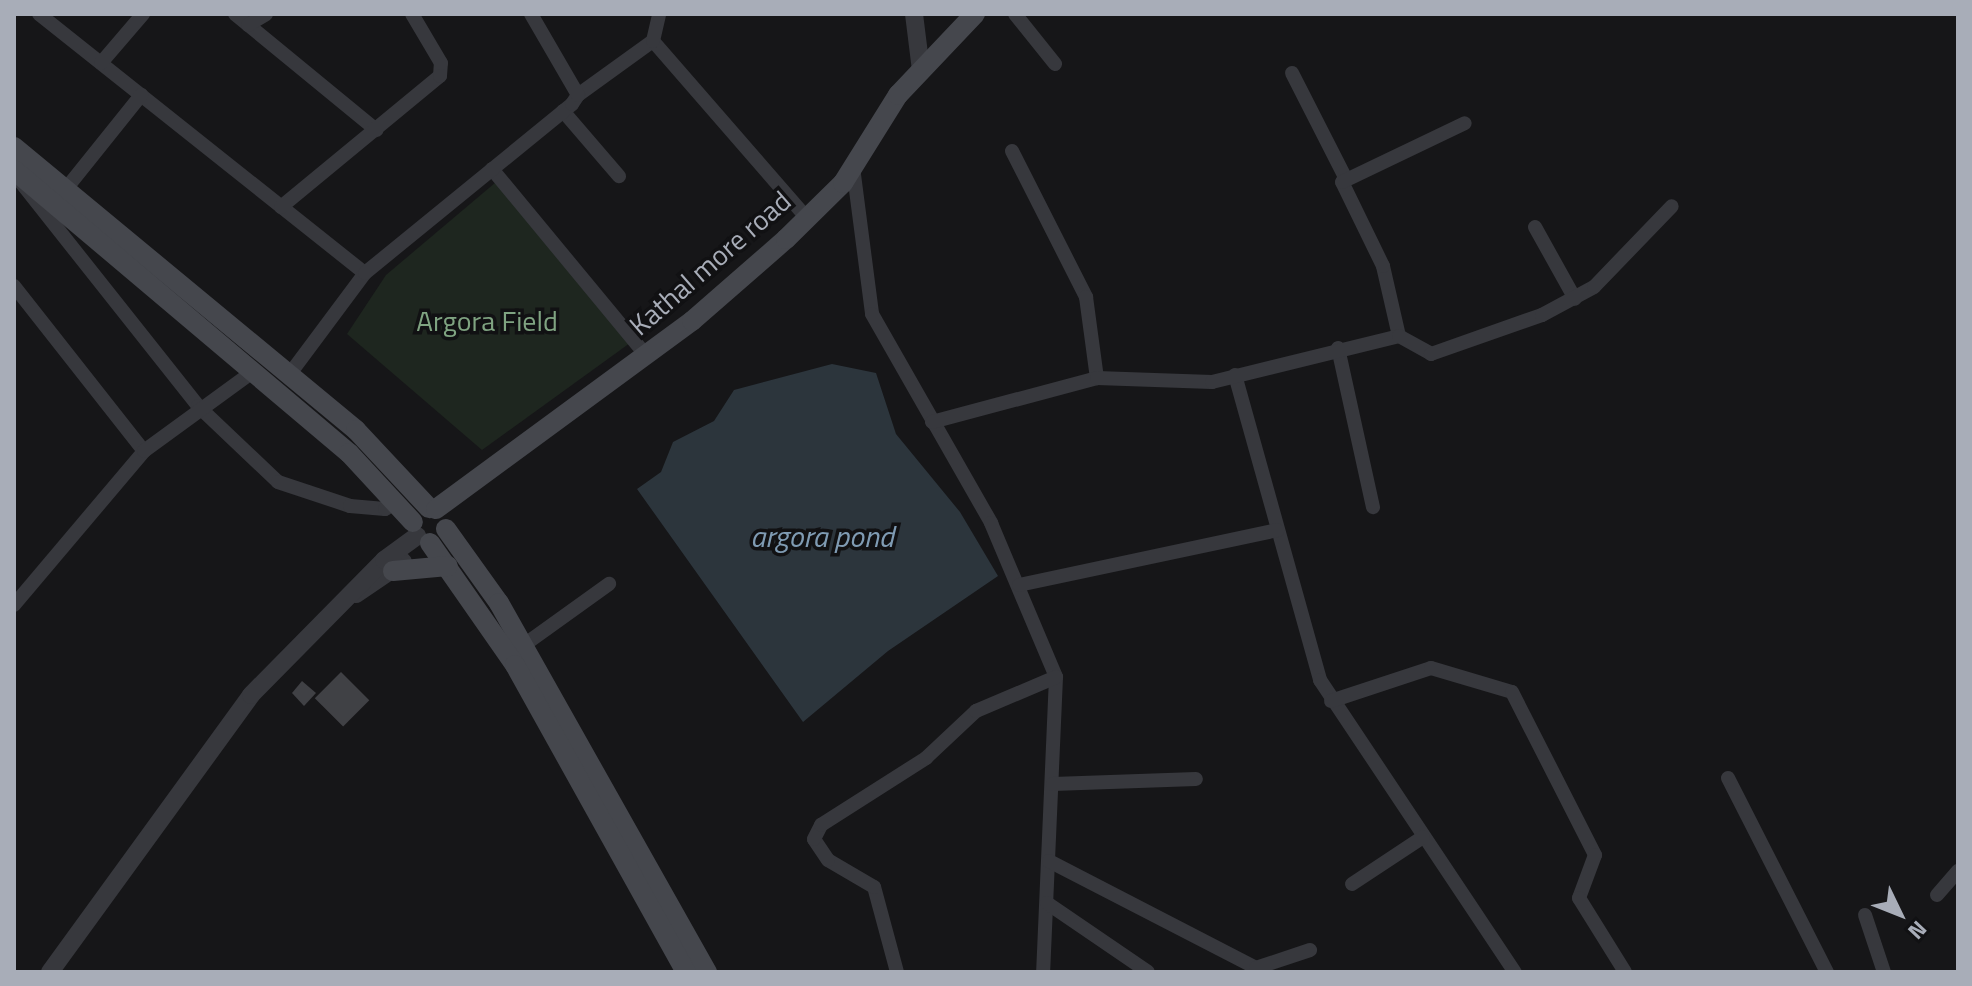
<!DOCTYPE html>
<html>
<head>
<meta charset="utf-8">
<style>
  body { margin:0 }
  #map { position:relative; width:1972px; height:986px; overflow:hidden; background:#161618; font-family:"Titillium Web",sans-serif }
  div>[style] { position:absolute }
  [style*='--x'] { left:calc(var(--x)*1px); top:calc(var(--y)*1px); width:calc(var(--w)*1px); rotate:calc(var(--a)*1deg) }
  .green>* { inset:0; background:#1e261f }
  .water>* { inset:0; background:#2c353c }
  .building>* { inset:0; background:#404145; transform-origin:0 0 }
  .minor>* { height:14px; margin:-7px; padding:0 7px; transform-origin:7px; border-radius:7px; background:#37383d }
  .tertiary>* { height:18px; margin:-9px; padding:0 9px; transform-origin:9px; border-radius:9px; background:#37383d }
  .secondary>* { height:20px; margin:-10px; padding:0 10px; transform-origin:10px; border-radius:10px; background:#45474d }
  span { translate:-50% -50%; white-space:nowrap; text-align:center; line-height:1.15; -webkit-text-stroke:7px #111113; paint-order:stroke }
  .street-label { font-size:28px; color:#a8adb8 }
  .park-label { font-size:28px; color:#7fa381 }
  .water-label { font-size:30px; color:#7f9bb3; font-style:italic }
  .frame { position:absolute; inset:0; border:16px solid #a8adb8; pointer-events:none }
  .north { position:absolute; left:1860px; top:874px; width:80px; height:80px; -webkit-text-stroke:6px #111113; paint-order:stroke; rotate:133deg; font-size:22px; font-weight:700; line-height:32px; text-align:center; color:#a8adb8 }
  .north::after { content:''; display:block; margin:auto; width:28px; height:36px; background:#a8adb8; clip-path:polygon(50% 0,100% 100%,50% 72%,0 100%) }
</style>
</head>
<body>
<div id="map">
  <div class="green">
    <i style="clip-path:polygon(502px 177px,630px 343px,482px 450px,347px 334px,386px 275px)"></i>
  </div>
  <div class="water">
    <i style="clip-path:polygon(832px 364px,876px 373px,896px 434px,960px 512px,998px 576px,888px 651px,803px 722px,637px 489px,661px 472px,673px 442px,714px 421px,734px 390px)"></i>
  </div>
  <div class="building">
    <i style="left:341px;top:672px;width:40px;height:37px;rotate:45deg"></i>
    <i style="clip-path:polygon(302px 681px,316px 693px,304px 706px,292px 693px)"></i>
  </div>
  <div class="minor">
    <i style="--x:39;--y:14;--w:416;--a:38.5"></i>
    <i style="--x:235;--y:14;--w:183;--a:39.4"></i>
    <i style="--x:1015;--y:14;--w:64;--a:51.3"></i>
    <i style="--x:248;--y:25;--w:21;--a:-31"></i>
    <i style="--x:653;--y:41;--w:235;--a:49"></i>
    <i style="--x:101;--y:63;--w:65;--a:-49.4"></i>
    <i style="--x:1292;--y:73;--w:117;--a:63"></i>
    <i style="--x:578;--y:95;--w:92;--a:-35.8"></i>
    <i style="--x:653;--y:41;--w:28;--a:-77"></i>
    <i style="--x:563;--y:111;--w:86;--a:49.3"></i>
    <i style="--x:1012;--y:151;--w:164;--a:63.1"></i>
    <i style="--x:1086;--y:297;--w:82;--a:82.3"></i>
    <i style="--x:853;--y:167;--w:148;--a:82.6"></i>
    <i style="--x:872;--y:314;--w:241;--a:60.3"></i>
    <i style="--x:991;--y:523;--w:167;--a:67.1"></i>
    <i style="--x:1056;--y:677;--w:295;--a:92.5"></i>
    <i style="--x:492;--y:169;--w:241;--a:50.4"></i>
    <i style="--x:19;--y:180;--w:288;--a:51.6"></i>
    <i style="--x:198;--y:406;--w:110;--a:43.5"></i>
    <i style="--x:278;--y:482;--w:76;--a:18.4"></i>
    <i style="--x:350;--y:506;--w:35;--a:5"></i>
    <i style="--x:385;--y:509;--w:13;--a:-32"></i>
    <i style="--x:65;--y:190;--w:122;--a:-51.3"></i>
    <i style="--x:281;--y:207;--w:206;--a:-39.5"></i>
    <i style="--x:440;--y:76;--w:13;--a:-86"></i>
    <i style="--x:441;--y:63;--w:57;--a:-120.6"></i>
    <i style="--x:1535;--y:227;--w:82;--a:60.9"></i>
    <i style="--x:14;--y:286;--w:210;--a:51.8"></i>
    <i style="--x:1399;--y:336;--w:72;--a:-102.9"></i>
    <i style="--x:1383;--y:266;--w:93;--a:-116"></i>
    <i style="--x:1342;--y:182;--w:136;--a:-25.6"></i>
    <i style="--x:1338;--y:348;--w:163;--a:77.6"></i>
    <i style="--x:289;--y:375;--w:127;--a:-53.3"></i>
    <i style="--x:365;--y:273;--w:267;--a:-39.2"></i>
    <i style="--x:572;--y:104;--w:11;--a:-56"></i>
    <i style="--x:578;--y:95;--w:94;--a:-120.1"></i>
    <i style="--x:1235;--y:375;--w:317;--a:74.4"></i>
    <i style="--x:1320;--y:680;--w:351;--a:56.3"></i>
    <i style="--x:932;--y:422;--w:171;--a:-14.9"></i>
    <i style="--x:1097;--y:378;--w:115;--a:2"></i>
    <i style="--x:1212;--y:382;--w:193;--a:-13.8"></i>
    <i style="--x:1399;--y:336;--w:37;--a:29"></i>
    <i style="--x:1431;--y:354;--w:118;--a:-19.4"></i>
    <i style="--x:1542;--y:315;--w:59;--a:-28.3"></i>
    <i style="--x:1594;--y:287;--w:112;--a:-46.1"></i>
    <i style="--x:1019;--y:585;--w:264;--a:-12"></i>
    <i style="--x:14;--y:605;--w:202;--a:-49.8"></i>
    <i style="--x:144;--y:451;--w:132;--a:-36.1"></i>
    <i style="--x:524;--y:645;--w:105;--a:-35.7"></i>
    <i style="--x:1331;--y:701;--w:105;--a:-18.3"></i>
    <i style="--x:1431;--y:668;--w:84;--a:16.5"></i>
    <i style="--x:1512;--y:692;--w:183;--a:63"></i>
    <i style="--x:1595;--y:855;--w:46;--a:110.4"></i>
    <i style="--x:1579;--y:898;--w:87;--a:58.1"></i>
    <i style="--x:1728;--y:778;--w:218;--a:63"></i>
    <i style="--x:1053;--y:784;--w:143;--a:-2"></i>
    <i style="--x:1049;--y:861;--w:233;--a:27.3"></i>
    <i style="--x:1256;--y:968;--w:57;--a:-18.4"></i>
    <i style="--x:1352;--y:884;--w:85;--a:-33.5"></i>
    <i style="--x:1937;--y:895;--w:32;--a:-49"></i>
    <i style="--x:1047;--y:903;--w:122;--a:34.3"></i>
    <i style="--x:1865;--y:915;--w:60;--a:71.6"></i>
    <i style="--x:897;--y:972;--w:88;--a:-105.1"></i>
    <i style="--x:874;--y:887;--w:53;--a:-149.6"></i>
    <i style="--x:828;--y:860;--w:25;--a:-124"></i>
    <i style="--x:814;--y:839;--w:16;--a:-63"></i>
    <i style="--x:821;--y:825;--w:125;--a:-32.5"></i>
    <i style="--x:926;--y:758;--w:69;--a:-43.2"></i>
    <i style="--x:976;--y:711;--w:87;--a:-23"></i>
  </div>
  <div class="tertiary">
    <i style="--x:914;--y:14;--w:56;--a:82.9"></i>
    <i style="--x:356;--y:594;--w:57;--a:-34.2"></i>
    <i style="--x:50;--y:972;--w:342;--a:-54"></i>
    <i style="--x:251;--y:695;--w:190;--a:-45.4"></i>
    <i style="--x:384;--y:560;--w:41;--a:-36"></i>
  </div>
  <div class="secondary">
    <i style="--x:14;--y:147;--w:444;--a:39.6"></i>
    <i style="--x:356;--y:430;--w:107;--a:46.9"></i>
    <i style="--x:14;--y:170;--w:439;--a:40.2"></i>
    <i style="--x:349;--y:453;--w:94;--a:47.2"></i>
    <i style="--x:436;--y:509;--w:318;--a:-36.3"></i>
    <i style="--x:692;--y:321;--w:125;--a:-41.1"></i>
    <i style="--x:786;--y:239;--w:80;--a:-44.5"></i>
    <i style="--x:843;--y:183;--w:104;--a:-58"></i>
    <i style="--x:898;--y:95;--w:112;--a:-46.5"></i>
    <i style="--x:446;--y:529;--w:91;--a:54.4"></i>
    <i style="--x:499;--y:603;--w:424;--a:60.6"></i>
    <i style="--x:430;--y:543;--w:149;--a:55.1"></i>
    <i style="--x:515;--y:665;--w:351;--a:60.9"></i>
    <i style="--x:393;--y:571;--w:55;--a:-5.2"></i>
  </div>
  <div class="street-label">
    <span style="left:710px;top:263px;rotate:-41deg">Kathal more road</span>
  </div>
  <div class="park-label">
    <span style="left:487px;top:321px">Argora Field</span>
  </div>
  <div class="water-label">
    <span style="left:822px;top:536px">argora pond</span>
  </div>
  <div class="frame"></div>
  <div class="north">N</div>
</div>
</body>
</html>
